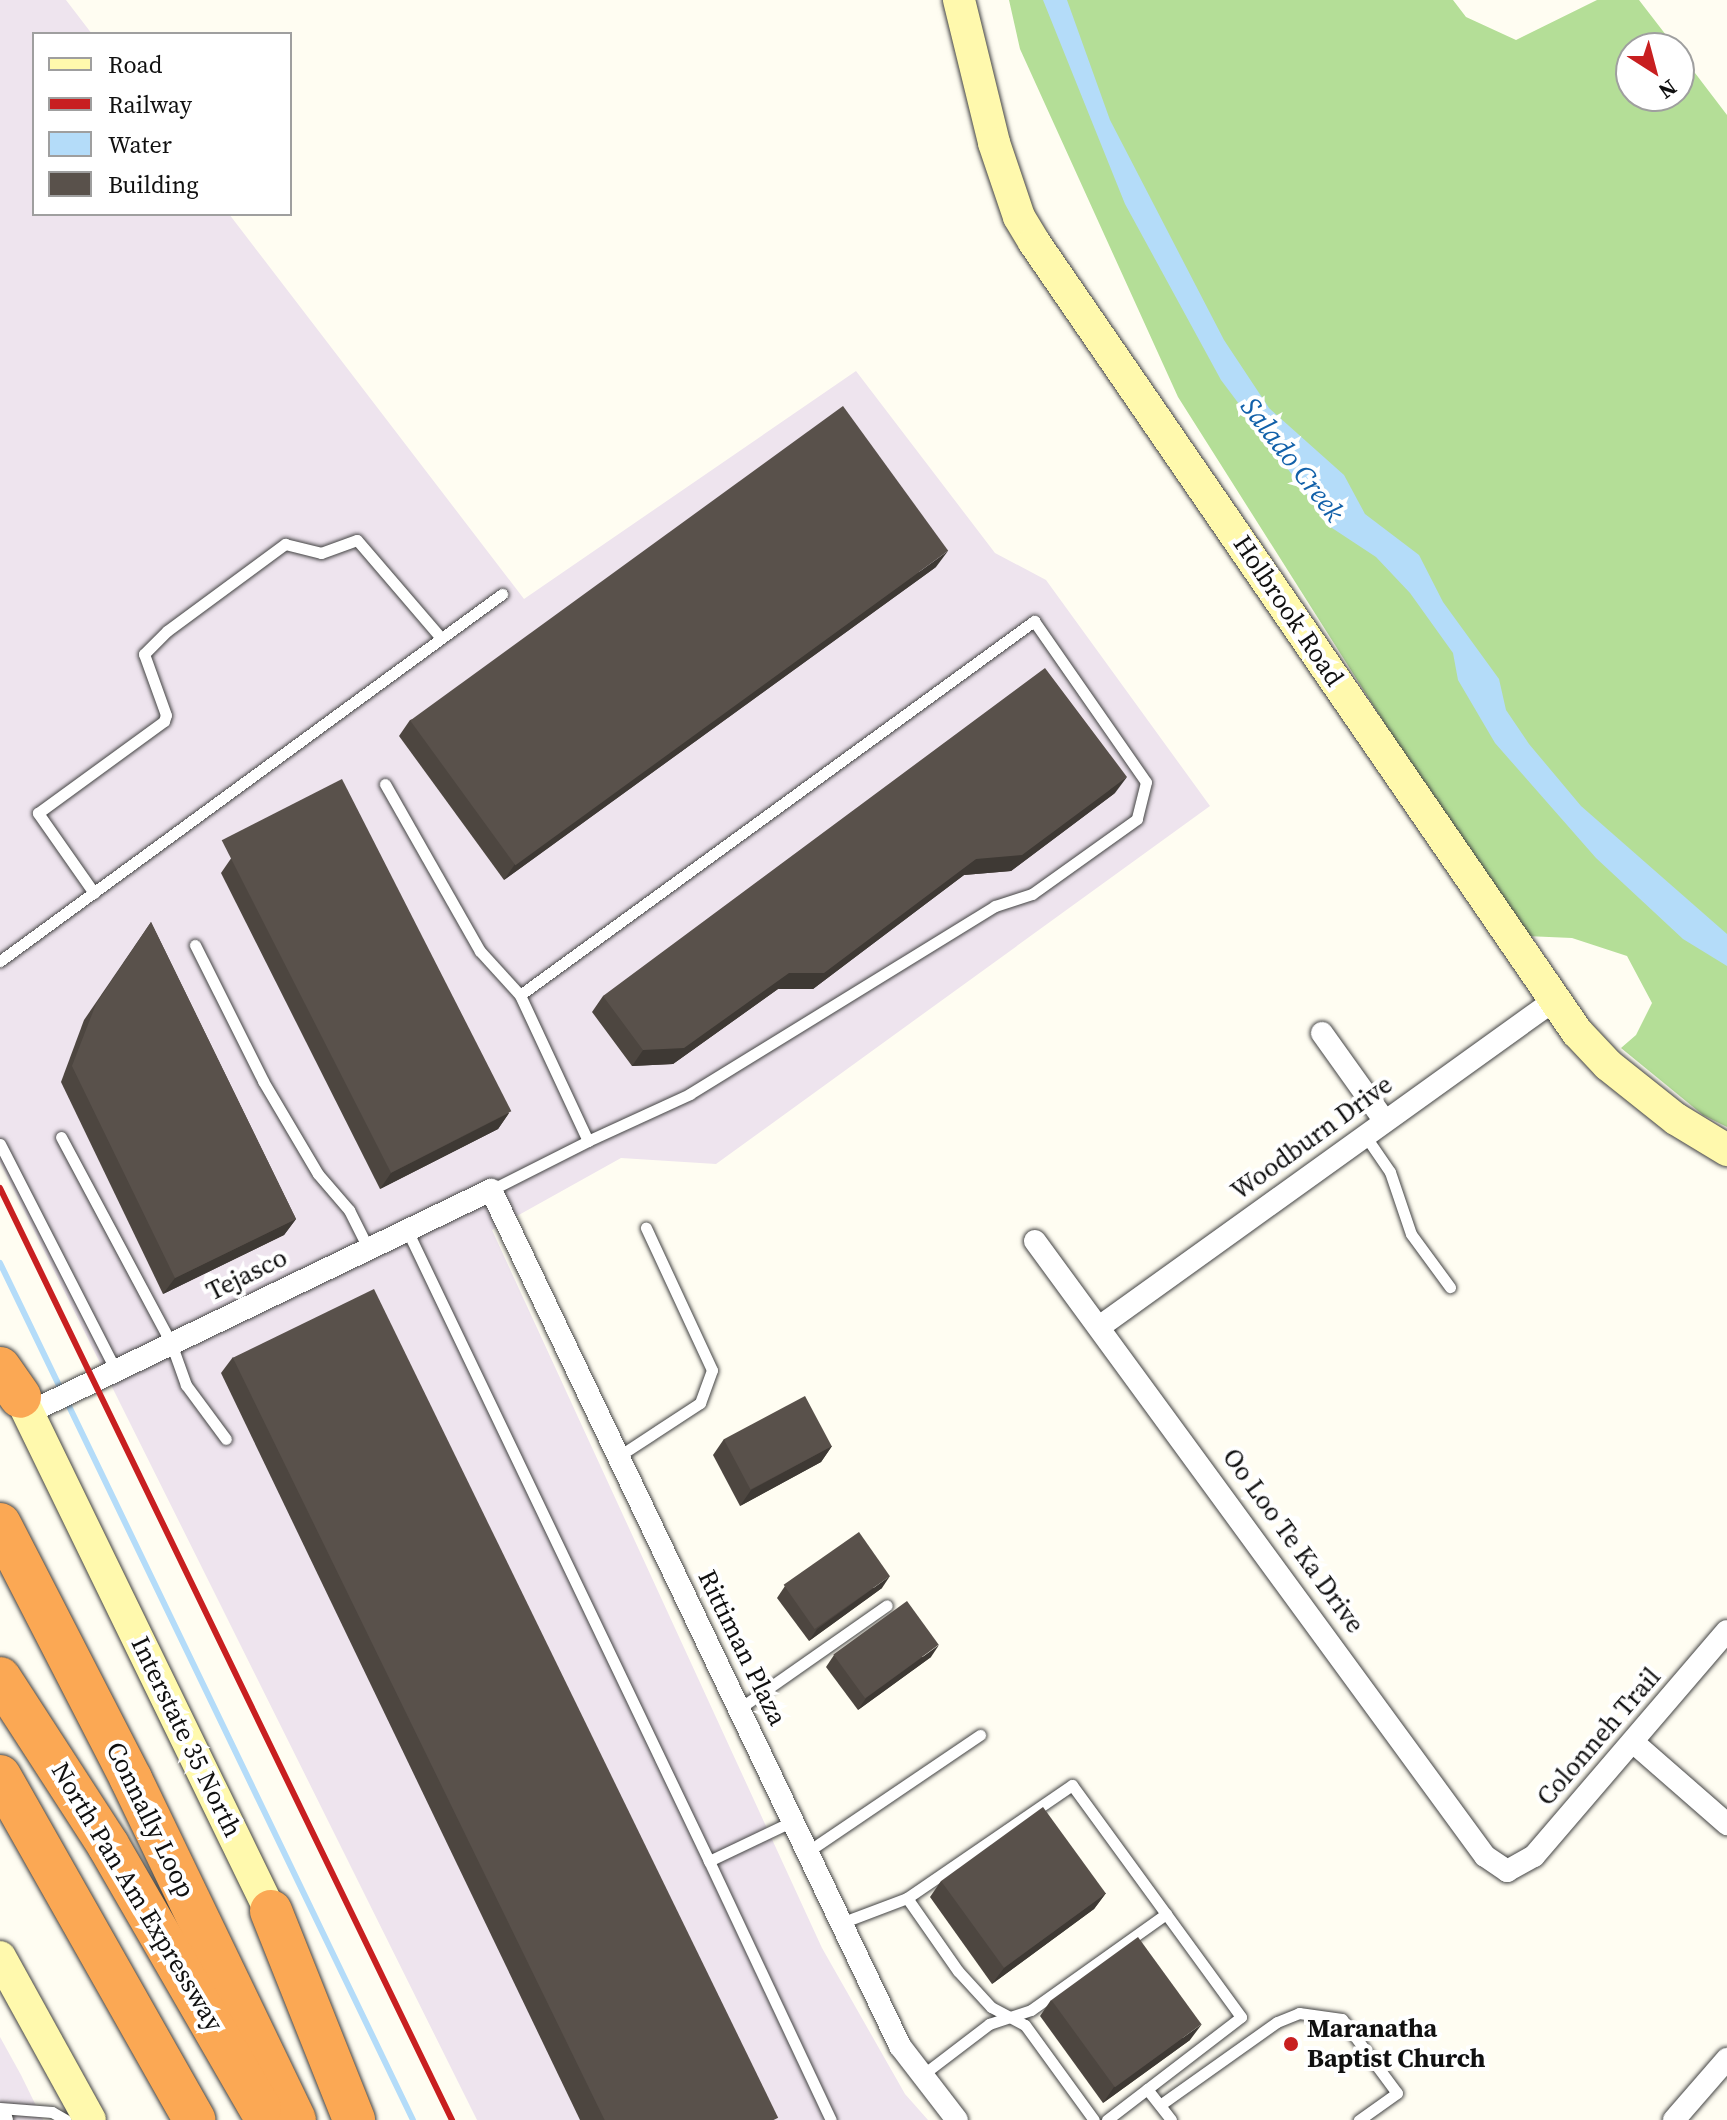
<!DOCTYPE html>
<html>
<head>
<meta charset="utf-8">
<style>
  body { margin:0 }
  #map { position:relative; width:1727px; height:2120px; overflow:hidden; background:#fffdf2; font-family:"Source Serif 4",serif }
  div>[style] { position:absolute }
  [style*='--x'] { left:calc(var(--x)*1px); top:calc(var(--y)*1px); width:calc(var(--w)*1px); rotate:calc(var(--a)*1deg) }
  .industrial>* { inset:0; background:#eee4ee }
  .forest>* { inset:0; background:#b4de97 }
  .water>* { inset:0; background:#b4dcf9 }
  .stream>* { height:6px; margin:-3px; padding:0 3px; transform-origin:3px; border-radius:3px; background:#b4dcf9 }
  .roads { filter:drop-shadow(0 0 2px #434343) drop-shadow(0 0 2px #434343) }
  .lane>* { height:11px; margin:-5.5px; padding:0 5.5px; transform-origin:5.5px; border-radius:5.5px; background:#fff }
  .street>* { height:22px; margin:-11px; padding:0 11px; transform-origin:11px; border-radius:11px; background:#fff }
  .secondary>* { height:32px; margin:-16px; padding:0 16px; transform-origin:16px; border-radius:16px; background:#fff9ad }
  .highway>* { height:42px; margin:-21px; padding:0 21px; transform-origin:21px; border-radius:21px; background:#fba854 }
  .rail>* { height:6px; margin:-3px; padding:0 3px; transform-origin:3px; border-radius:3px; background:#c81f20 }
  .wall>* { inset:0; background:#4d4640 }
  .shaded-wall>* { inset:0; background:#3e3934 }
  .building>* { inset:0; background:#59514b; transform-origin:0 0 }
  .dots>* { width:22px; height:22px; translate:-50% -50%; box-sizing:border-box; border:4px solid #fff; border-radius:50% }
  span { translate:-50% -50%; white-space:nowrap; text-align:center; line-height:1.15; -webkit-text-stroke:8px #fff; paint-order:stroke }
  .street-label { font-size:26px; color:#101010 }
  .poi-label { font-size:26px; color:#101010; font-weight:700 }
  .left { translate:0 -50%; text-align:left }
  .water-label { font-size:28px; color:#1160a9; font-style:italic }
  .legend { position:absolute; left:32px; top:32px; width:260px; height:184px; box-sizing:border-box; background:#fff; border:2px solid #9f9f9f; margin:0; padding:10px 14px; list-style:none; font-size:24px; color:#101010 }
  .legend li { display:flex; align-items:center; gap:16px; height:40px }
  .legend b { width:40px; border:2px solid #9f9f9f }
  .north { position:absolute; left:1615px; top:32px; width:80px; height:80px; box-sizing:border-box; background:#fff; border:2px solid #9f9f9f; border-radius:50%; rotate:144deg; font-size:22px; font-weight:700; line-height:32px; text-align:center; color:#101010 }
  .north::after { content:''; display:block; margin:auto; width:28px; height:36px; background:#c81f20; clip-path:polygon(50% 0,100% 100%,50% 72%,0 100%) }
</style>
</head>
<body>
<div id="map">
  <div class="industrial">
    <i style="clip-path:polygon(0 0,66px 0,92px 34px,34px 34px,34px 214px,229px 214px,524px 599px,856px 371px,995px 553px,1046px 580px,1210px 806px,716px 1164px,621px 1158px,492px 1230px,822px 1948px,905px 2094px,928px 2120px,477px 2120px,0 1162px)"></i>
    <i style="clip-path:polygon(0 2037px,21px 2075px,43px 2120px,0 2120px)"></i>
  </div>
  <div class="forest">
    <i style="clip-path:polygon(1009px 0,1453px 0,1466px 17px,1516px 40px,1597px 0,1639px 0,1676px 48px,1631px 48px,1631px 96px,1679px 96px,1679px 52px,1727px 115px,1727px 1127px,1703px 1115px,1621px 1048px,1636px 1035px,1652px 1003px,1627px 956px,1572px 938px,1526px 936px,1423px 784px,1178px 397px,1020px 49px)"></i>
  </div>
  <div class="water">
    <i style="clip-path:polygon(1043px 0,1067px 0,1110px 120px,1224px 340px,1269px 408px,1344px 475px,1365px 514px,1419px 555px,1443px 602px,1499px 679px,1506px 710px,1529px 744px,1581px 806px,1727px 934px,1727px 966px,1683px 939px,1596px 858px,1495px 743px,1458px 680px,1453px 653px,1410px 593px,1376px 557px,1332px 528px,1221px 380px,1125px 204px)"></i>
  </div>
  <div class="stream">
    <i style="--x:0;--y:1263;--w:951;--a:64.27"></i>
  </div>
  <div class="roads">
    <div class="lane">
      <i style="--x:385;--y:784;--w:192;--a:60.4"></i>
      <i style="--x:480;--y:951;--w:59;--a:47.7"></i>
      <i style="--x:94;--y:893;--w:98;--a:-125"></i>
      <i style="--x:38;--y:813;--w:156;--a:-36.1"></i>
      <i style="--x:164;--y:721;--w:6;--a:-72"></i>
      <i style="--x:166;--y:715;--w:65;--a:-109.8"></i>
      <i style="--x:144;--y:654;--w:33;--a:-45"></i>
      <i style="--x:167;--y:631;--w:147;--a:-36.4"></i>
      <i style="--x:285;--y:544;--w:37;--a:14"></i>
      <i style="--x:321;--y:553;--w:38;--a:-20"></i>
      <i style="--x:357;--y:540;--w:129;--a:49.4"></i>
      <i style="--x:195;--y:945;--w:152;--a:63.4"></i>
      <i style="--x:263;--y:1081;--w:108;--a:59.4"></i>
      <i style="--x:318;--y:1174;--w:48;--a:49.3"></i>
      <i style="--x:349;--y:1210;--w:42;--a:63.4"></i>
      <i style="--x:0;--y:961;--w:622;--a:-36.17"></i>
      <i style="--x:1364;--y:1134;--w:46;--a:55.6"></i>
      <i style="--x:1390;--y:1172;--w:65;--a:71.3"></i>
      <i style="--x:1411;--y:1234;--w:66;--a:53.7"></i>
      <i style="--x:61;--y:1137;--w:234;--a:61.9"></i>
      <i style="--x:171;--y:1343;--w:45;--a:70.3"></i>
      <i style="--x:186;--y:1385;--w:67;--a:53.5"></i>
      <i style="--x:0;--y:1144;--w:253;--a:62.9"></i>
      <i style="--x:491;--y:1190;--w:109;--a:-26.8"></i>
      <i style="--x:588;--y:1141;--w:161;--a:-115"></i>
      <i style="--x:520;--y:995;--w:636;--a:-36.04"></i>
      <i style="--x:1034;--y:621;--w:196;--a:55.2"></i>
      <i style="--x:1146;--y:782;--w:38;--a:104"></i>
      <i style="--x:1137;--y:819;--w:129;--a:144.5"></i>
      <i style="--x:1032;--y:894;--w:39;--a:162"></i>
      <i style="--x:995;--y:906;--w:358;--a:148.4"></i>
      <i style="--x:690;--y:1094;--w:112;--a:155.3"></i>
      <i style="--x:407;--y:1230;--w:700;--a:64.42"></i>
      <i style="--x:709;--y:1861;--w:93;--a:-25.5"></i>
      <i style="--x:619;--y:1456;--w:97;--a:-33.2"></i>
      <i style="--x:700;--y:1403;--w:35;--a:-70"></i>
      <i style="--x:712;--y:1370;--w:157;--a:-114.9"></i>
      <i style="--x:740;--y:1708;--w:179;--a:-35"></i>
      <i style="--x:807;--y:1852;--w:209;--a:-34.1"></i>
      <i style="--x:709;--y:1861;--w:286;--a:64.8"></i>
      <i style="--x:907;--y:1898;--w:89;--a:55.1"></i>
      <i style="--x:958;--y:1971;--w:49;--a:47.5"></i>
      <i style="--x:991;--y:2007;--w:38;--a:28"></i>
      <i style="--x:1025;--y:2025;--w:117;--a:54"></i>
      <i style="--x:841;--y:1923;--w:71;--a:-20.7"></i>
      <i style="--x:907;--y:1898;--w:200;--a:-34.4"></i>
      <i style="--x:1072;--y:1785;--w:287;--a:53.9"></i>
      <i style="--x:1241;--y:2017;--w:169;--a:142.5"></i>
      <i style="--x:921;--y:2076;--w:86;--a:-37.4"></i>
      <i style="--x:989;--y:2024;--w:44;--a:-18.4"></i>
      <i style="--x:1031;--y:2010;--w:166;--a:-35.4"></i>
      <i style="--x:1147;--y:2089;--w:39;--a:52"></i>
      <i style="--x:1160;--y:2105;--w:143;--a:-35.4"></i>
      <i style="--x:1277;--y:2022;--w:24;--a:-22"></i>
      <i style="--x:1299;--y:2013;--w:43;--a:7.9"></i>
      <i style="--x:1342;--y:2019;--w:92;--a:53.4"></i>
      <i style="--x:1397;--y:2093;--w:47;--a:144.6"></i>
      <i style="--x:0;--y:2108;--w:52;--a:4.4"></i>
      <i style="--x:52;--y:2112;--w:16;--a:30"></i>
    </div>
    <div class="street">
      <i style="--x:1322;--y:1033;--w:107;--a:54.5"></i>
      <i style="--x:1035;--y:1241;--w:762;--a:53.81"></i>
      <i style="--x:1485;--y:1856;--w:27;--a:34"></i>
      <i style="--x:1507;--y:1871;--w:31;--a:-29"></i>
      <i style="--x:1534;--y:1856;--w:296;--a:-49.4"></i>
      <i style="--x:1102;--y:1325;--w:559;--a:-35.68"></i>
      <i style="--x:28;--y:1413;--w:514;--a:-25.72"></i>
      <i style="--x:491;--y:1190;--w:949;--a:64.46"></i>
      <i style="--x:900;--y:2046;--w:93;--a:52.4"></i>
      <i style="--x:1633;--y:1742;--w:125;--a:41.1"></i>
      <i style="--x:0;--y:2116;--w:4;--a:63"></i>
      <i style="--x:1674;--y:2120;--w:81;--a:-49"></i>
    </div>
    <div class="secondary">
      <i style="--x:959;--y:0;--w:147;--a:76.2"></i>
      <i style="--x:994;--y:143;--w:78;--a:71.3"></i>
      <i style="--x:1019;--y:217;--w:29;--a:59"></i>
      <i style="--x:1034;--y:242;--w:959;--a:55.5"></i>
      <i style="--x:1577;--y:1032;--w:45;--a:46.8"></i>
      <i style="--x:1608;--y:1065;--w:87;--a:38.5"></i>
      <i style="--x:1676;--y:1119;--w:60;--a:31.3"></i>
      <i style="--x:10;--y:1376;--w:617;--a:64.06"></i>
      <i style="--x:0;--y:1957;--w:186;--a:61.1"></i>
    </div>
    <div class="highway">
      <i style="--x:0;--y:1368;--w:35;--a:55"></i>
      <i style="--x:0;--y:1524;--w:287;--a:62.8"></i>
      <i style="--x:131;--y:1779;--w:378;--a:64.3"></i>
      <i style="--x:0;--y:1678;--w:199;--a:57.1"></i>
      <i style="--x:108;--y:1845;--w:304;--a:60"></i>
      <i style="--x:0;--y:1776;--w:395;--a:60.5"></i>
      <i style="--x:271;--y:1911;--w:225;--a:68.3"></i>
    </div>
  </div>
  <div class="rail">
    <i style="--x:0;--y:1188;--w:1036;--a:64.13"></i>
  </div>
  <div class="wall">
    <i style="clip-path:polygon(936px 567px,504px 880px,399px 736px,410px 720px)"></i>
    <i style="clip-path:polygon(1115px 793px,1011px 871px,964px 875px,813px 989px,778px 989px,673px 1064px,632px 1066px,592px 1012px,603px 996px)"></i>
    <i style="clip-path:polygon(232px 857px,509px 1113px,498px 1129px,380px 1189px,221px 873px)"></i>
    <i style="clip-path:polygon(151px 922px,296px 1219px,284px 1235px,163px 1294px,61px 1082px,84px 1020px)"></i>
    <i style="clip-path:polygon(233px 1357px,773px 2120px,580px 2120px,221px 1373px)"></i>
    <i style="clip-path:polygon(724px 1439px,832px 1446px,821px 1462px,740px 1506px,713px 1455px)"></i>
    <i style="clip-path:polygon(785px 1586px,882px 1588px,809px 1641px,777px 1598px)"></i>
    <i style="clip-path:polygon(834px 1655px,931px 1657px,858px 1710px,826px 1667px)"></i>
    <i style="clip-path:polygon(941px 1881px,1106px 1893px,1094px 1909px,992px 1984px,930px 1897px)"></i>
    <i style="clip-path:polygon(1051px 2000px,1190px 2040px,1103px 2103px,1040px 2016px)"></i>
  </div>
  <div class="shaded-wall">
    <i style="clip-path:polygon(948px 551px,936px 567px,504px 880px,515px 864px)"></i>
    <i style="clip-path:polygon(1127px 777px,1115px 793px,1011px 871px,964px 875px,813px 989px,778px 989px,673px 1064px,632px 1066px,643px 1050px,976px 859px)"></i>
    <i style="clip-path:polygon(509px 1113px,498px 1129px,380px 1189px,391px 1173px)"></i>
    <i style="clip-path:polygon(296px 1219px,284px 1235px,163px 1294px,175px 1278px)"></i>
    <i style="clip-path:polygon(832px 1446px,821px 1462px,740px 1506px,751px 1490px)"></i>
    <i style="clip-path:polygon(890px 1576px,882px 1588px,809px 1641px,817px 1629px)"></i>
    <i style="clip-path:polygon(939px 1645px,931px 1657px,858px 1710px,866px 1698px)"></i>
    <i style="clip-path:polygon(1106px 1893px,1094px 1909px,992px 1984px,1004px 1968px)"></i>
    <i style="clip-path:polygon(1202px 2024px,1190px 2040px,1103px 2103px,1114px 2087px)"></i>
  </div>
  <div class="building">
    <i style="left:843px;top:406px;width:179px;height:535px;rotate:54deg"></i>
    <i style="clip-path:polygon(1045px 668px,1127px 777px,1022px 855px,976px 859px,824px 973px,789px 973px,684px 1048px,643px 1050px,603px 996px)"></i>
    <i style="left:342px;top:779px;width:373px;height:135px;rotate:63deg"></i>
    <i style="clip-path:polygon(151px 922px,296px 1219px,175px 1278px,72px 1066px,96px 1004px)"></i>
    <i style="left:374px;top:1289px;width:922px;height:157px;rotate:64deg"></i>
    <i style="left:805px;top:1396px;width:57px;height:92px;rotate:62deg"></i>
    <i style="left:859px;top:1532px;width:54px;height:92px;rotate:55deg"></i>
    <i style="left:907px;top:1601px;width:54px;height:91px;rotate:54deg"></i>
    <i style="left:1043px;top:1807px;width:107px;height:126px;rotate:54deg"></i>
    <i style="left:1138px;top:1937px;width:108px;height:107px;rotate:54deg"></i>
  </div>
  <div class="dots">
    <i style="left:1291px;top:2044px;background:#c81f20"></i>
  </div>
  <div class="street-label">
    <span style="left:1288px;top:611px;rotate:56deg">Holbrook Road</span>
    <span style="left:1312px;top:1138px;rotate:-36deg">Woodburn Drive</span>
    <span style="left:247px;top:1275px;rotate:-26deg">Tejasco</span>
    <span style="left:1293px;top:1541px;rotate:54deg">Oo Loo Te Ka Drive</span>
    <span style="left:742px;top:1648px;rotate:64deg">Rittiman Plaza</span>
    <span style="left:186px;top:1737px;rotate:64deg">Interstate 35 North</span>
    <span style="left:1599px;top:1737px;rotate:-49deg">Colonneh Trail</span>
    <span style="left:150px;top:1820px;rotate:64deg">Connally Loop</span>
    <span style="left:137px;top:1897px;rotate:59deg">North Pan Am Expressway</span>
  </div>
  <div class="poi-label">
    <span class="left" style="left:1307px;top:2044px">Maranatha<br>Baptist Church</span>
  </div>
  <div class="water-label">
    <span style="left:1293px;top:459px;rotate:52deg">Salado Creek</span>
  </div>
  <ul class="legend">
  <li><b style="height:10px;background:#fff9ad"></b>Road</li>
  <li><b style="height:10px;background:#c81f20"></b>Railway</li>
  <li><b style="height:22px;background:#b4dcf9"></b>Water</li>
  <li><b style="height:22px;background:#59514b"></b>Building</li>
  </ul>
  <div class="north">N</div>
</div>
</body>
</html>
